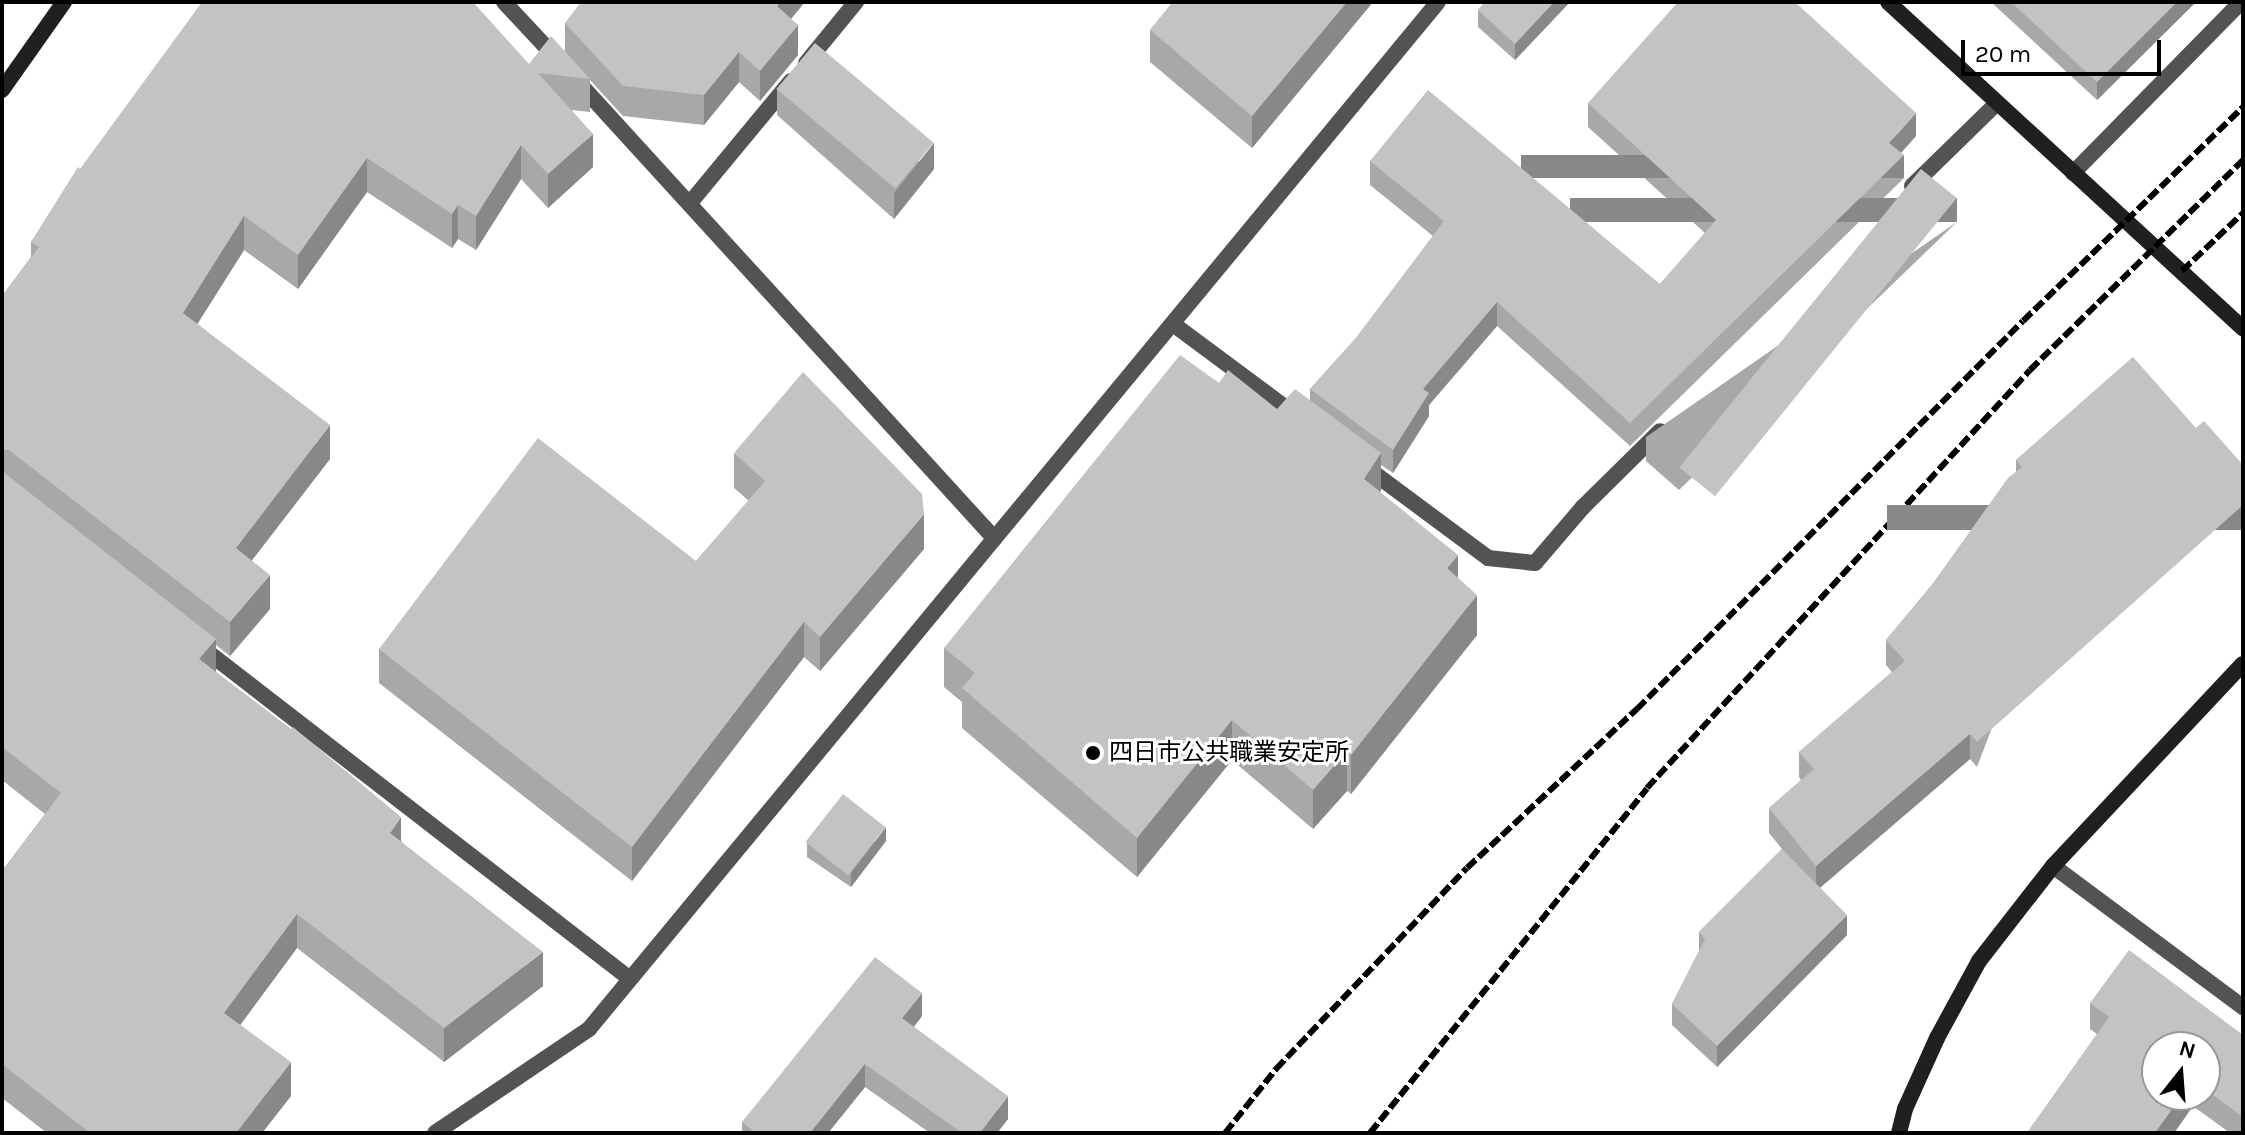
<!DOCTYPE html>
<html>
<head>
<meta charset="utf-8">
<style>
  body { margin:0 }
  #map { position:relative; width:2245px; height:1135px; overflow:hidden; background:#fff; font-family:Karla,"Noto Sans JP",sans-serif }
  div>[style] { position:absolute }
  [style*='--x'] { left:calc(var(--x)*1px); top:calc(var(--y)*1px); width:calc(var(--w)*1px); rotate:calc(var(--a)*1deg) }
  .street>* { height:16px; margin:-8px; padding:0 8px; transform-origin:8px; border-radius:8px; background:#535353 }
  .secondary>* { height:16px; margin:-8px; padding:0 8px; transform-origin:8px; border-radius:8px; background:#202020 }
  .rail>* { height:6px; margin-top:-3px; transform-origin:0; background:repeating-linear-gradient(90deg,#000 0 12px,transparent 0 16px) }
  .wall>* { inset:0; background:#a8a8a8 }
  .shaded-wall>* { inset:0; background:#888; transform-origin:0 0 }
  .building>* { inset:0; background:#c3c3c3; transform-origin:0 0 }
  .dots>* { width:22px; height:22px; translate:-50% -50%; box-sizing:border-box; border:4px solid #fff; border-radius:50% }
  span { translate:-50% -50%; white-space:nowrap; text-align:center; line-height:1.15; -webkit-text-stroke:6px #fff; paint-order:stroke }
  .poi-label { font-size:24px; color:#000 }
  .left { translate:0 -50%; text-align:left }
  .frame { position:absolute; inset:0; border:4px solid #000; pointer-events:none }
  .north { position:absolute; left:2141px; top:1031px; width:80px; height:80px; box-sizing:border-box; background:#fff; border:2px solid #999; border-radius:50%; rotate:17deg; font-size:22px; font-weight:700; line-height:32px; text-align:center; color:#000 }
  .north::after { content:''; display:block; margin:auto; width:28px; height:36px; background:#000; clip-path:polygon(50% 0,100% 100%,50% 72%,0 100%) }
  .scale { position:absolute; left:1961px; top:40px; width:200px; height:36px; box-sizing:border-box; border:4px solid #000; border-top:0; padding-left:10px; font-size:24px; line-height:28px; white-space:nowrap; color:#000; -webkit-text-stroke:6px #fff; paint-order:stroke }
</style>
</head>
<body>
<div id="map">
  <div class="street">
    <i style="--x:504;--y:2;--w:81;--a:47"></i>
    <i style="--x:806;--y:63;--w:79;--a:-50.7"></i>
    <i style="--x:577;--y:81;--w:619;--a:47.62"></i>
    <i style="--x:2073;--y:173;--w:240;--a:-45.5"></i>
    <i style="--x:1912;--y:186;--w:119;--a:-44.3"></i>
    <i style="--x:690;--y:203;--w:158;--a:-50.4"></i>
    <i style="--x:1173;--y:324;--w:154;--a:36.6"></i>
    <i style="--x:1363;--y:465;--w:156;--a:36.6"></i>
    <i style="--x:1488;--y:558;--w:47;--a:6.1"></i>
    <i style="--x:1535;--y:563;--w:74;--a:-49.4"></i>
    <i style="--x:1583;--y:507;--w:108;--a:-44.6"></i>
    <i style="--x:200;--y:646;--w:542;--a:37.74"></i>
    <i style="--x:2053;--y:866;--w:237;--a:36.6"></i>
    <i style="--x:435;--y:1133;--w:186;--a:-34"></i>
    <i style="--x:589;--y:1029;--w:1332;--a:-50.42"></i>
  </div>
  <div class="secondary">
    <i style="--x:1888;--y:2;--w:483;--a:42.6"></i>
    <i style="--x:2;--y:90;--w:108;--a:-54.8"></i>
    <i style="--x:1899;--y:1133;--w:25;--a:-76"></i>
    <i style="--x:1905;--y:1109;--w:78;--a:-65.7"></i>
    <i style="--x:1937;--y:1038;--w:88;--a:-61.4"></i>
    <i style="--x:1979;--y:961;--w:120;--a:-52.1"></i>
    <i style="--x:2053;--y:866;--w:277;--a:-46.8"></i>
  </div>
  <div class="rail">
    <i style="--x:2182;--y:271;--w:84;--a:-43.6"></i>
    <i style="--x:1225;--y:1133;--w:82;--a:-51.4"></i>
    <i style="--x:1276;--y:1069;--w:277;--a:-46.5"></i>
    <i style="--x:1467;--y:868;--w:233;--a:-43.1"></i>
    <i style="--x:1637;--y:709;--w:547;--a:-45.15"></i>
    <i style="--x:2023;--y:321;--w:307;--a:-44.2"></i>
    <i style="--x:1370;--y:1133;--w:442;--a:-51.2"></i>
    <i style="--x:1647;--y:788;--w:567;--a:-47.5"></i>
    <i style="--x:2030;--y:370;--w:299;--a:-44.6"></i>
  </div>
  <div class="wall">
    <i style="clip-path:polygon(1173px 2px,1373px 2px,1252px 148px,1150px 62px,1150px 30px)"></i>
    <i style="clip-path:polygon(1485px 2px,1570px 2px,1515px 60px,1478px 27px,1478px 10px)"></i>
    <i style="clip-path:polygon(1991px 2px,2196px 2px,2097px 100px)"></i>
    <i style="clip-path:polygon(791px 19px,798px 55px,760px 101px,739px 82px,704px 125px,623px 116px,590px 80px,590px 112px,572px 110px,593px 167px,548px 208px,521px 179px,476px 250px,458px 239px,452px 248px,367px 192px,298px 289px,244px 250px,197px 324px,330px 459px,252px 560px,270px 609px,230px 656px,216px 645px,216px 672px,401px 841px,543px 986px,444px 1062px,297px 948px,240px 1025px,291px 1096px,262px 1133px,47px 1133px,2px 1098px,2px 871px,45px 814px,2px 780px,2px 296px,31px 257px,31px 242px,80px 169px,529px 64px,565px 51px,565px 23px)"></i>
    <i style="clip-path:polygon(777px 89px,934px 169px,894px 219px,777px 115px)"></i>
    <i style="clip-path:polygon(1588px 103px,1916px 136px,1901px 153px,1904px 178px,1630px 446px,1497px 326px,1429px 405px,1429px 416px,1393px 473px,1381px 465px,1380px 492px,1458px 578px,1477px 635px,1351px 794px,1347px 791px,1313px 829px,1232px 760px,1137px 877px,962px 728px,962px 702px,944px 687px,944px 648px,1219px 383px,1277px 409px,1310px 400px,1310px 389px,1356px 338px,1433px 236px,1370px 185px,1370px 161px,1660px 284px,1705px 233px,1588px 127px)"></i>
    <i style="clip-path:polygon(1957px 222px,1679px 490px,1646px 461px,1646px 437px)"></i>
    <i style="clip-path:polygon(2133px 357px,1977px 767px,1970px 759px,1820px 888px,1847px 935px,1717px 1067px,1672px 1025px,1672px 1004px,1699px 951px,1699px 932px,1782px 849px,1769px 833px,1769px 808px,1801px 780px,1799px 777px,1799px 752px,1892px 672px,1886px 665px,1886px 640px,1931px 586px,2016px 472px,2016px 460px)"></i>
    <i style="clip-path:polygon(734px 453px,924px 549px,820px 671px,804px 657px,632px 881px,379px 683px,379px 649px,696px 561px,749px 501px,734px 488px)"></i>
    <i style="clip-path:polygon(886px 841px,851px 887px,807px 857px,807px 843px)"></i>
    <i style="clip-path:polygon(evenodd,2090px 1003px,2243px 1035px,2243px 1133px,2230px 1133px,2193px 1106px,2174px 1133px,2027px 1133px,2097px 1034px,2090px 1029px,2090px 1003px,2205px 1047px,2205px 1095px,2157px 1095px,2205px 1047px)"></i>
    <i style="clip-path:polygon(922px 1016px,914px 1027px,1008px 1119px,997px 1133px,930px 1133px,865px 1087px,828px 1133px,742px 1133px,742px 1122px)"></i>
  </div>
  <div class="shaded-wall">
    <i style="clip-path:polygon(780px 2px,805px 2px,777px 36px,777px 6px)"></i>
    <i style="clip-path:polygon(1347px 2px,1373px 2px,1252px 148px,1252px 116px)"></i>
    <i style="clip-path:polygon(1554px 2px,1570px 2px,1515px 60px,1515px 44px)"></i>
    <i style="clip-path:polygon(2177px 2px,2196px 2px,2097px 100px,2097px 82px)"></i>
    <i style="clip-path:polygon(798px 25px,798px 55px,760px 101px,760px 71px)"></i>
    <i style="clip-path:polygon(739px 52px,739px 82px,704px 125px,704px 95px)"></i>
    <i style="clip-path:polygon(1916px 113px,1916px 136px,1889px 166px,1889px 143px)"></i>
    <i style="clip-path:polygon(593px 134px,593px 167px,548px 208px,548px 174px)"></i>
    <i style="clip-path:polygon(934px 143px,934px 169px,894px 219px,894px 193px)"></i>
    <i style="clip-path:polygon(521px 145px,521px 179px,476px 250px,476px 216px)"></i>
    <i style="left:1904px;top:155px;width:23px;height:383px;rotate:90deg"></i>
    <i style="clip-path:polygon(367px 158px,367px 192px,298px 289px,298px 255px)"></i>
    <i style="left:1957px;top:198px;width:24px;height:387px;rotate:90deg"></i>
    <i style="clip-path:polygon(458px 205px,458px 239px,452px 248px,452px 214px)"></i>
    <i style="clip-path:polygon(244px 216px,244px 250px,183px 347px,183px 313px)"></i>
    <i style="clip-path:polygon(1497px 302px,1497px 326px,1429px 405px,1429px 416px,1393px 473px,1393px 450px,1423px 389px)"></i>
    <i style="clip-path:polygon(330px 425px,330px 459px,236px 581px,236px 548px)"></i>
    <i style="clip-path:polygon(1381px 453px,1381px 492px,1364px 479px)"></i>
    <i style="left:2243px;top:505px;width:25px;height:356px;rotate:90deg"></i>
    <i style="clip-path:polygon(924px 514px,924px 549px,820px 671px,820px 637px)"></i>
    <i style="clip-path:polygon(1458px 555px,1458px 594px,1447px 568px)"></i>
    <i style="clip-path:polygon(270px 575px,270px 609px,230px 656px,230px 622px)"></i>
    <i style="clip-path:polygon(1477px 595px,1477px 635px,1351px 794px,1351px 755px)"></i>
    <i style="clip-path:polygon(804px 622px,804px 657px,632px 881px,632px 847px)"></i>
    <i style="clip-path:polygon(216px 639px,216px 672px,199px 659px)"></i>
    <i style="clip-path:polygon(1232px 720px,1232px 760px,1137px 877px,1137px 838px)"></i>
    <i style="clip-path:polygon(1970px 734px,1970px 759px,1816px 891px,1816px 866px)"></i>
    <i style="clip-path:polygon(1347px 751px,1347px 791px,1313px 829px,1313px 790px)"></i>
    <i style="clip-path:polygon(401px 817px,401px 851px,390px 833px)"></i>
    <i style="clip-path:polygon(886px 827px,886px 841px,851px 887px,851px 873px)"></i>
    <i style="clip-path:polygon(297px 914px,297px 948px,224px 1047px,224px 1013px)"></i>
    <i style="clip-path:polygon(1847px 915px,1847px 935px,1717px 1067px,1717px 1046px)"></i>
    <i style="clip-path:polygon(543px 952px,543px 986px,444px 1062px,444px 1028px)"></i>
    <i style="clip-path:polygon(922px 993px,922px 1016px,902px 1041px,902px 1018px)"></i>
    <i style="clip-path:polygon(291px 1062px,291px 1096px,262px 1133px,236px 1133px)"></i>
    <i style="clip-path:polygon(865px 1064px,865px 1087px,828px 1133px,810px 1133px)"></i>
    <i style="clip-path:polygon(2182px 1095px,2193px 1095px,2193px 1106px,2174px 1133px,2155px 1133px)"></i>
    <i style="clip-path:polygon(1008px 1096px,1008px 1119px,997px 1133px,980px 1133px)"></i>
  </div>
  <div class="building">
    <i style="clip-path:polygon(202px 2px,473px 2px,529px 64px,551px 36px,590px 79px,538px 73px,593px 134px,548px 174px,521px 145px,476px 216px,458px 205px,452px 214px,367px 158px,298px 255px,244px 216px,183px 313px,330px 425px,236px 548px,270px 575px,230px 622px,9px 450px,2px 450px,2px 296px,39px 247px,31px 242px,78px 167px,80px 169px)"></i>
    <i style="clip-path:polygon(581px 2px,780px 2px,777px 6px,798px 25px,760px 71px,739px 52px,704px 95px,623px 86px,565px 23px)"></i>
    <i style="clip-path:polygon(1173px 2px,1347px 2px,1252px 116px,1150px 30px)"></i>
    <i style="clip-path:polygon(1485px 2px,1554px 2px,1515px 44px,1478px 10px)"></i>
    <i style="clip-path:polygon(1678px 2px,1795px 2px,1916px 113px,1889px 143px,1904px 155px,1630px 423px,1497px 302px,1423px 389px,1429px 393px,1393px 450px,1310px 389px,1356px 338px,1444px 221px,1370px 161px,1428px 90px,1660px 284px,1716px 220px,1588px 103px)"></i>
    <i style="clip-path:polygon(2011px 2px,2177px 2px,2097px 82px)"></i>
    <i style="left:815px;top:43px;width:155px;height:60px;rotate:40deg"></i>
    <i style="left:1921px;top:169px;width:46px;height:384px;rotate:39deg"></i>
    <i style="clip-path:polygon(1180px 355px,1219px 383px,1228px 370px,1277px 409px,1295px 389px,1381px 453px,1364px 479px,1458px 555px,1447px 568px,1477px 595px,1351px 755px,1347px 751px,1313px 790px,1232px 720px,1137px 838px,962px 688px,975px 673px,944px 648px)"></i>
    <i style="clip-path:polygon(2133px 357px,2196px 428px,2204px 421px,2243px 465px,2243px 505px,1977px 742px,1970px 734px,1816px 866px,1769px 808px,1814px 769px,1799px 752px,1905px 661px,1886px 640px,1931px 586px,2008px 478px,2022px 467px,2016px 460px)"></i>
    <i style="clip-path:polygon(803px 372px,922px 494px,924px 514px,820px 637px,804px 622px,632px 847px,379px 649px,538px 438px,696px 561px,765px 481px,734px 453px)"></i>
    <i style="clip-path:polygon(2px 471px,216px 639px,199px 659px,291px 729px,293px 727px,401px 817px,390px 833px,543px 952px,444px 1028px,297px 914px,224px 1013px,291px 1062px,236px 1133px,90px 1133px,2px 1064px,2px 871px,61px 793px,2px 747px)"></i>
    <i style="left:843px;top:794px;width:54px;height:61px;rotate:38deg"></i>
    <i style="clip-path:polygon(1782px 849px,1847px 915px,1717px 1046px,1672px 1004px,1705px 939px,1699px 932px)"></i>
    <i style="clip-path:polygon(2129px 950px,2243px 1035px,2243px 1117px,2205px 1089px,2205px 1047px,2157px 1047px,2157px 1095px,2182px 1095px,2155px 1133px,2027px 1133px,2109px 1017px,2090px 1003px)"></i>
    <i style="clip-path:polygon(875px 957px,922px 993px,902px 1018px,1008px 1096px,980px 1133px,962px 1133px,865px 1064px,810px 1133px,756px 1133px,742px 1122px)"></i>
  </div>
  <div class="dots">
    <i style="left:1093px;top:753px;background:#000"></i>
  </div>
  <div class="poi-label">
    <span class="left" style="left:1109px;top:753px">四日市公共職業安定所</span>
  </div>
  <div class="frame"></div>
  <div class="north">N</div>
  <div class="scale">20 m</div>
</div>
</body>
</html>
